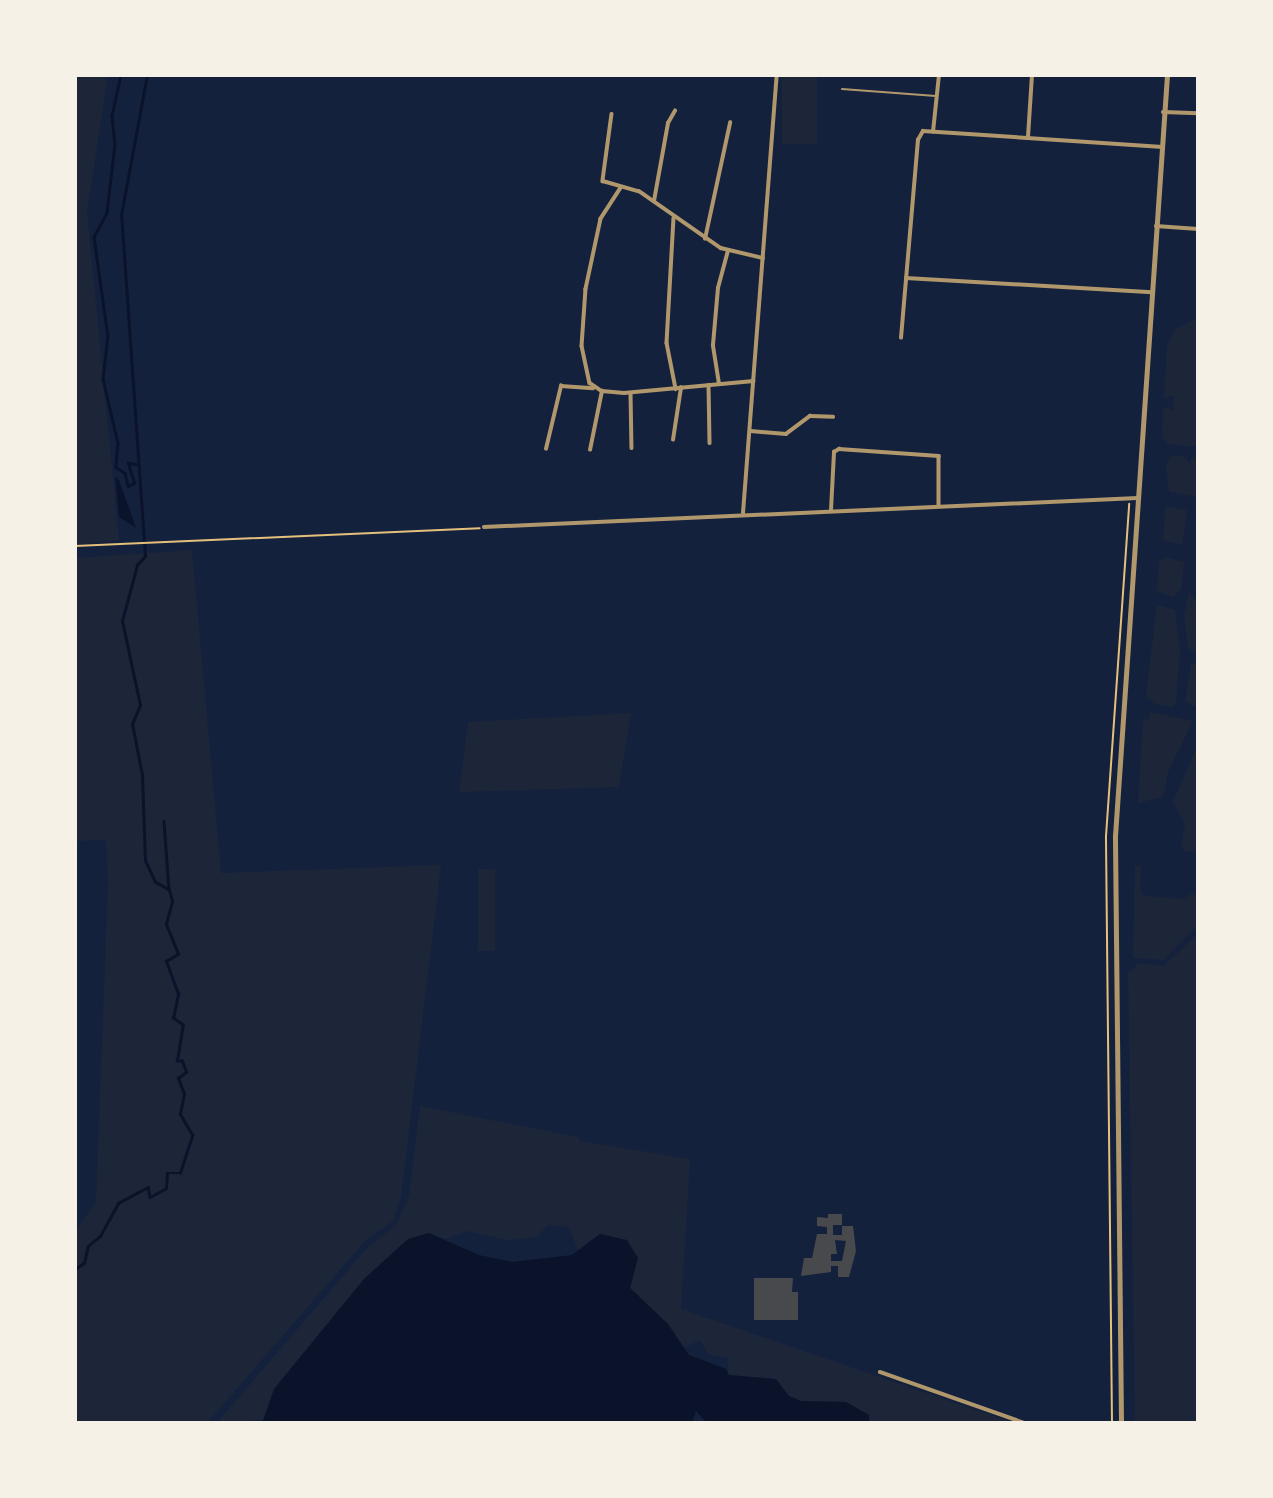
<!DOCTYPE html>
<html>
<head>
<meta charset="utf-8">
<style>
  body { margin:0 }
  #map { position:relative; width:1273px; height:1498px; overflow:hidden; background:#14213d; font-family:Ubuntu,sans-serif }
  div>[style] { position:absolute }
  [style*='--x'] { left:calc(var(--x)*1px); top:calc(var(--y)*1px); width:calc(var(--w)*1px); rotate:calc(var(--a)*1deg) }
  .green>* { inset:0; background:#1d2539; transform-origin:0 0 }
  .water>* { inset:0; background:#0b132b }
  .stream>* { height:2.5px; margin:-1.25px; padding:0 1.25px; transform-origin:1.25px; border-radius:1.25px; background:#0b132b }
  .building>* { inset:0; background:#48494c }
  .path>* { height:2px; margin:-1px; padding:0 1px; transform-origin:1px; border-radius:1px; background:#e5c07b }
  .service>* { height:2px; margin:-1px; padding:0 1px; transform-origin:1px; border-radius:1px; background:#b1986c }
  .minor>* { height:3.5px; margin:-1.75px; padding:0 1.75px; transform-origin:1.75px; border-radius:1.75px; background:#b1986c }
  .tertiary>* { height:4.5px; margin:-2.25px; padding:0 2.25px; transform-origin:2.25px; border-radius:2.25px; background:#b1986c }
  span { translate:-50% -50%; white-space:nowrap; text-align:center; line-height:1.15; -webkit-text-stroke:6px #f6f1e7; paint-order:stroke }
  .frame { position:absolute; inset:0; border:77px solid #f6f1e7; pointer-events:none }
</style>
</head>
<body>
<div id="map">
  <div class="green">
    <i style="clip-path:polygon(75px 75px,108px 75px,87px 212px,119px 540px,75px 545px)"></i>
    <i style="left:782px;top:75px;width:35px;height:69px"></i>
    <i style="clip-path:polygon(1198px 318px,1198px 447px,1168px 444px,1162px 437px,1163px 407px,1173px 410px,1174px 396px,1164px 398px,1167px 347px,1175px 329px)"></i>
    <i style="clip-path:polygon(1172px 455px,1185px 457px,1190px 464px,1192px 457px,1198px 457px,1198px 497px,1169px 492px,1166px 464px)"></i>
    <i style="clip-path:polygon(1166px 506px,1187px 510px,1182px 545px,1163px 540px)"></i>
    <i style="clip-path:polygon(192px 550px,221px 873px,441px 865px,401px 1197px,393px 1221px,364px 1242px,207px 1423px,75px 1423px,75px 1231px,96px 1202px,108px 883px,106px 840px,75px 841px,75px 558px)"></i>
    <i style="clip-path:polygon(1166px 557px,1184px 562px,1181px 590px,1173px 597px,1157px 591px,1159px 561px)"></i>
    <i style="clip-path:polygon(1189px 592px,1198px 602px,1198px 655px,1188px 648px,1184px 615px)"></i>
    <i style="clip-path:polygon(1157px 605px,1175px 610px,1180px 649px,1176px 704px,1172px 707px,1155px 704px,1146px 696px)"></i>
    <i style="clip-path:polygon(1191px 664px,1198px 664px,1198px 709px,1185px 701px)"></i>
    <i style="clip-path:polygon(1150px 712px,1193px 721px,1168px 772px,1163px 797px,1138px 803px,1143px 719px,1149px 720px)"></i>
    <i style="clip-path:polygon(631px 713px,619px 787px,459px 792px,468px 722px)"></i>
    <i style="clip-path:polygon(1198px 744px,1198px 851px,1186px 852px,1181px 846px,1185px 824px,1173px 802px)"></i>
    <i style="clip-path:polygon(1135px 866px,1141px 866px,1140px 891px,1145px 896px,1184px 899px,1194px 892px,1198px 897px,1198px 925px,1163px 960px,1133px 958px)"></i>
    <i style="left:478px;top:869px;width:17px;height:82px"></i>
    <i style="clip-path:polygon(1198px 933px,1198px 1423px,1135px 1423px,1128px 973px,1139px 963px,1164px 966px)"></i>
    <i style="clip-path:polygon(420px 1106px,578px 1137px,580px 1141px,690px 1159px,681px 1309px,1014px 1423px,870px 1423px,869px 1415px,846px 1402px,801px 1401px,789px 1396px,776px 1379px,728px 1375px,728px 1358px,708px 1354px,700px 1340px,684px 1348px,668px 1324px,630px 1288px,637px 1258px,600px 1234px,578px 1250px,569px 1227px,548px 1225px,537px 1237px,507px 1240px,467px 1231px,445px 1239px,429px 1233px,408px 1239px,364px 1279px,274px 1389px,267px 1419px,217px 1423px,368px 1247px,396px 1225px,409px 1196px)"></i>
  </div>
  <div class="water">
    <i style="clip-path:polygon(115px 477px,119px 480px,136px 528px,119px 517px)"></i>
    <i style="clip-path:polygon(429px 1233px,479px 1255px,512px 1262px,572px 1255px,600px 1234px,627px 1240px,638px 1258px,630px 1288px,668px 1324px,689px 1355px,726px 1369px,729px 1375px,776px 1379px,789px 1396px,801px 1401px,846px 1402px,869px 1415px,869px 1423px,707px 1423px,696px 1411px,692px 1423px,262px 1423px,274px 1389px,364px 1279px,408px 1239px)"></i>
  </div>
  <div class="stream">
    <i style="--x:121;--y:75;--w:42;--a:102.4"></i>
    <i style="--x:112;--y:116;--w:28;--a:84"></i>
    <i style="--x:115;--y:144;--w:69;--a:96.6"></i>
    <i style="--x:107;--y:213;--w:27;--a:118"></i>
    <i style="--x:94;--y:237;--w:100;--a:82"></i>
    <i style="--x:108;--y:336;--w:43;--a:96.6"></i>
    <i style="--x:103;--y:379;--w:66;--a:76.8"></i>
    <i style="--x:118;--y:443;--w:24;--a:95"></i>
    <i style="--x:116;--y:467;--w:11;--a:34"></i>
    <i style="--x:125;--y:473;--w:13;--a:77"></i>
    <i style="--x:128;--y:486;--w:7;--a:-27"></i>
    <i style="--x:134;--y:483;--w:21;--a:-107"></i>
    <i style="--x:128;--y:463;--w:8;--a:7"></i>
    <i style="--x:164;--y:821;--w:69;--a:85.9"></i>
    <i style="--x:75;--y:1269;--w:11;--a:-34"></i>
    <i style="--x:84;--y:1263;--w:17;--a:-77"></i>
    <i style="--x:88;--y:1246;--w:16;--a:-40"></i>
    <i style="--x:100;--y:1236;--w:38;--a:-61"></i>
    <i style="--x:118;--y:1203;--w:34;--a:-28"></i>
    <i style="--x:148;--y:1187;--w:10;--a:79"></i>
    <i style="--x:150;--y:1197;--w:18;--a:-29"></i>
    <i style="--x:166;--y:1188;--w:15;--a:-86"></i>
    <i style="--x:167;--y:1173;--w:13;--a:0"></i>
    <i style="--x:180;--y:1173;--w:40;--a:-72"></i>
    <i style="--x:192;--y:1135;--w:24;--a:-120"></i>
    <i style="--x:180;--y:1114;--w:20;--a:-79"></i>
    <i style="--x:184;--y:1094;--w:17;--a:-111"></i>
    <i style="--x:178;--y:1078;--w:10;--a:-37"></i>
    <i style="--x:186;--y:1072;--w:12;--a:-110"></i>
    <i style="--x:182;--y:1061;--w:5;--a:180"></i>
    <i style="--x:177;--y:1061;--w:36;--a:-81"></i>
    <i style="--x:183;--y:1025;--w:12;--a:-145"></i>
    <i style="--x:173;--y:1018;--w:25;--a:-78"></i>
    <i style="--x:178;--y:994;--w:35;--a:-110"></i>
    <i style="--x:166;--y:961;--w:14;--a:-30"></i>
    <i style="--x:178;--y:954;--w:32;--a:-112"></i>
    <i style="--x:166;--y:924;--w:24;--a:-75"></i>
    <i style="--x:172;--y:901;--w:11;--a:-105"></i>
    <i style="--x:169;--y:890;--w:16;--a:-150"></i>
    <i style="--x:155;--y:882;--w:23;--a:-115"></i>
    <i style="--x:145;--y:861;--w:86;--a:-92"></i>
    <i style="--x:142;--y:775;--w:52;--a:-101.1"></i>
    <i style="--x:132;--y:724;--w:21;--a:-67"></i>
    <i style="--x:140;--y:705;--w:86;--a:-102.1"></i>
    <i style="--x:122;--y:621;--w:58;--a:-75"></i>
    <i style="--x:137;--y:565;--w:12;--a:-48"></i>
    <i style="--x:145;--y:556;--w:342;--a:-94"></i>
    <i style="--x:121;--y:215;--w:142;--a:-79.5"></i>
  </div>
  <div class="building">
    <i style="clip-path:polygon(evenodd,828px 1214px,842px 1214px,842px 1225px,833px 1225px,833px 1235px,842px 1235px,842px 1226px,853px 1226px,856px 1251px,849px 1277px,838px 1277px,838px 1266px,831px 1266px,831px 1272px,801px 1276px,804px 1258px,812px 1258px,817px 1234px,827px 1234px,827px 1227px,817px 1226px,817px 1217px,828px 1218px,828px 1214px,835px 1240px,846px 1241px,842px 1261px,831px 1261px,831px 1254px,837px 1254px,835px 1240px)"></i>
    <i style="clip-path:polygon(754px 1278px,793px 1278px,792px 1292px,798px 1292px,798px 1320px,754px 1320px)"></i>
  </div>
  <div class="path">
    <i style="--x:75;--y:546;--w:405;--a:-2.5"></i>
    <i style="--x:1112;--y:1423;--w:587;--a:-90.59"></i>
    <i style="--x:1106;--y:836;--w:333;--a:-86"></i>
  </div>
  <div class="service">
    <i style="--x:842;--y:89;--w:94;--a:4.3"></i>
  </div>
  <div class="minor">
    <i style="--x:1163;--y:112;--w:35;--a:2"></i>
    <i style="--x:612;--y:114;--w:68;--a:97.7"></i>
    <i style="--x:603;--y:181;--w:37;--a:16"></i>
    <i style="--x:639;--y:191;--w:100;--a:34.8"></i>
    <i style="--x:721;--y:248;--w:43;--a:13.4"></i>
    <i style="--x:933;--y:132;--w:57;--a:-84"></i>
    <i style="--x:1028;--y:137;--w:62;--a:-86.3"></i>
    <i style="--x:621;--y:188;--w:37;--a:123"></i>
    <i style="--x:601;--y:219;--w:72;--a:102.1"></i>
    <i style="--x:586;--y:289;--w:57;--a:94"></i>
    <i style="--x:582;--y:346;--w:38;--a:78"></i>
    <i style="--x:590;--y:383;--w:14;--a:34"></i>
    <i style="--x:602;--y:391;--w:22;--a:5"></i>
    <i style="--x:624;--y:393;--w:130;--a:-5.3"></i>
    <i style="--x:654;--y:201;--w:79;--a:-79.8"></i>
    <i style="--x:668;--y:123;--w:14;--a:-60"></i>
    <i style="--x:674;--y:218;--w:125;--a:93.2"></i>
    <i style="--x:667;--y:343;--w:47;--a:78.9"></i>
    <i style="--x:1156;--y:226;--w:42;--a:4.1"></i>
    <i style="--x:705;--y:239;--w:119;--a:-77.8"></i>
    <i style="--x:906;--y:278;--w:246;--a:3.3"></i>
    <i style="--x:901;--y:338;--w:199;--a:-85.1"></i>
    <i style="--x:918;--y:140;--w:10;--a:-61"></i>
    <i style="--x:923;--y:131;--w:240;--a:3.8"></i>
    <i style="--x:719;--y:384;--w:39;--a:-99"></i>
    <i style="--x:713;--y:345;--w:57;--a:-85"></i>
    <i style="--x:718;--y:288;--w:38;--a:-75"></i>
    <i style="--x:709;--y:385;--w:58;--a:89"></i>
    <i style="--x:631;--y:393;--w:55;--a:89"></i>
    <i style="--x:751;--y:431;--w:35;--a:5"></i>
    <i style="--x:786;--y:434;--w:30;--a:-37"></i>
    <i style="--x:810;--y:416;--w:23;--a:2"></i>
    <i style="--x:673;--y:440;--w:53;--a:-81.3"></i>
    <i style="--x:546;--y:449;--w:65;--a:-76.6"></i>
    <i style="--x:561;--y:386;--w:32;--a:4"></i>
    <i style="--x:590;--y:450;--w:60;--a:-78.5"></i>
    <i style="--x:831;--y:510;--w:58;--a:-87"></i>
    <i style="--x:834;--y:452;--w:6;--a:-31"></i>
    <i style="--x:839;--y:449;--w:100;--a:4"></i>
    <i style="--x:939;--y:456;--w:49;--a:90"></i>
    <i style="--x:743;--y:513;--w:439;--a:-85.6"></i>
    <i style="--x:484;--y:527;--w:654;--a:-2.54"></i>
    <i style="--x:880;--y:1372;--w:154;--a:19.4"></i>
  </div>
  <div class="tertiary">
    <i style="--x:1121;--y:1423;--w:587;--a:-90.59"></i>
    <i style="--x:1115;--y:836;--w:763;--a:-86.09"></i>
  </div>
  <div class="frame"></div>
</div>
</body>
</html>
